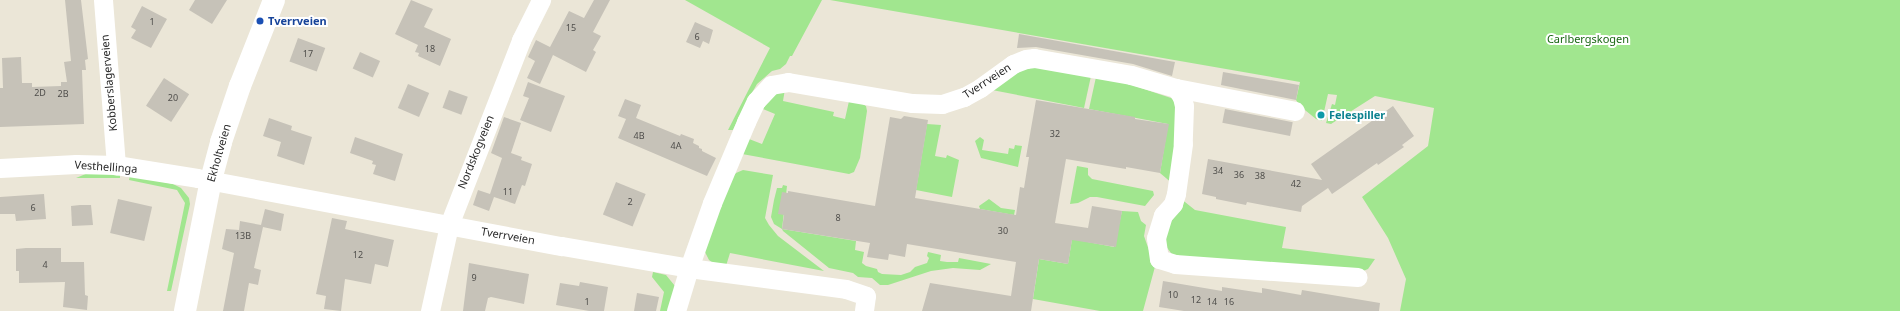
<!DOCTYPE html>
<html>
<head>
<meta charset="utf-8">
<style>
  body { margin:0 }
  #map { position:relative; width:1900px; height:311px; overflow:hidden; background:#ebe6d7; font-family:"Noto Sans",sans-serif }
  div>[style] { position:absolute }
  [style*='--x'] { left:calc(var(--x)*1px); top:calc(var(--y)*1px); width:calc(var(--w)*1px); rotate:calc(var(--a)*1deg) }
  .green>* { inset:0; background:#a1e68f }
  .building>* { inset:0; background:#c6c2b8; transform-origin:0 0 }
  .minor>* { height:19px; margin:-9.5px; padding:0 9.5px; transform-origin:9.5px; border-radius:9.5px; background:#fff }
  .tertiary>* { height:22px; margin:-11px; padding:0 11px; transform-origin:11px; border-radius:11px; background:#fff }
  .dots>* { width:11px; height:11px; translate:-50% -50%; box-sizing:border-box; border:2px solid #fff; border-radius:50% }
  span { translate:-50% -50%; white-space:nowrap; text-align:center; line-height:1.15; -webkit-text-stroke:4px #fff; paint-order:stroke }
  .number-label { font-size:9px; color:#4f4e4b }
  .number-label span { -webkit-text-stroke-width:0 }
  .transit-label { font-size:11px; color:#164399; font-weight:700 }
  .left { translate:0 -50%; text-align:left }
  .park-label { font-size:11px; color:#1a6814 }
  .street-label { font-size:11px; color:#272727 }
  .culture-label { font-size:11px; color:#0d838f; font-weight:700 }
</style>
</head>
<body>
<div id="map">
  <div class="green">
    <i style="clip-path:polygon(685px 0,822px 0,792px 56px,790px 56px,786px 64px,780px 69px,772px 71px,757px 84px,745px 105px,733px 130px,728px 130px,770px 48px)"></i>
    <i style="clip-path:polygon(830px 0,1900px 0,1900px 311px,1400px 311px,1406px 279px,1388px 238px,1362px 197px,1428px 146px,1434px 108px,1375px 96px,1331px 124px,1326px 123px,1332px 104px,1335px 105px,1337px 95px,1328px 94px,1322px 121px,1316px 119px,1300px 106px,1296px 100px,1300px 82px)"></i>
    <i style="clip-path:polygon(1038px 66px,1091px 76px,1084px 108px,992px 90px,1015px 70px)"></i>
    <i style="clip-path:polygon(1096px 77px,1120px 81px,1174px 99px,1177px 105px,1173px 184px,1160px 173px,1168px 124px,1089px 109px)"></i>
    <i style="clip-path:polygon(785px 89px,783px 101px,834px 112px,833px 116px,845px 119px,849px 101px,857px 101px,866px 106px,867px 111px,860px 158px,854px 172px,849px 174px,742px 154px,749px 139px,762px 144px,775px 114px,763px 109px,773px 92px)"></i>
    <i style="clip-path:polygon(927px 124px,941px 125px,935px 156px,946px 158px,947px 155px,959px 160px,952px 197px,916px 190px)"></i>
    <i style="clip-path:polygon(980px 137px,984px 140px,982px 150px,1008px 154px,1009px 148px,1014px 149px,1015px 145px,1022px 146px,1018px 167px,981px 158px,975px 141px)"></i>
    <i style="clip-path:polygon(1077px 166px,1088px 168px,1088px 175px,1092px 179px,1153px 191px,1154px 195px,1145px 206px,1097px 197px,1090px 197px,1078px 203px,1070px 204px)"></i>
    <i style="clip-path:polygon(743px 170px,773px 175px,765px 218px,769px 225px,778px 236px,824px 271px,730px 253px,726px 266px,716px 265px,709px 260px,704px 250px,709px 232px,733px 176px,736px 173px)"></i>
    <i style="clip-path:polygon(88px 173px,120px 175px,120px 178px,76px 178px)"></i>
    <i style="clip-path:polygon(130px 175px,173px 184px,181px 188px,189px 198px,190px 204px,171px 291px,167px 291px,185px 203px,177px 190px,129px 180px)"></i>
    <i style="clip-path:polygon(783px 185px,787px 186px,782px 229px,856px 241px,855px 250px,864px 252px,862px 263px,866px 266px,877px 269px,878px 272px,882px 274px,901px 275px,910px 272px,915px 267px,927px 263px,929px 258px,927px 256px,928px 252px,941px 255px,940px 261px,947px 262px,958px 262px,959px 258px,991px 264px,980px 270px,953px 268px,931px 271px,888px 285px,880px 285px,872px 278px,858px 277px,853px 273px,829px 268px,783px 231px,782px 229px,774px 224px,771px 217px,774px 200px,777px 188px,782px 188px)"></i>
    <i style="clip-path:polygon(1180px 198px,1195px 210px,1286px 227px,1282px 248px,1375px 259px,1368px 269px,1363px 271px,1174px 257px,1165px 245px,1166px 224px)"></i>
    <i style="clip-path:polygon(989px 199px,1001px 208px,1015px 210px,1014px 215px,980px 209px,979px 206px)"></i>
    <i style="clip-path:polygon(1122px 211px,1138px 212px,1141px 221px,1146px 225px,1144px 236px,1151px 256px,1156px 263px,1143px 311px,1100px 311px,1033px 299px,1039px 259px,1068px 264px,1072px 239px,1114px 247px)"></i>
    <i style="clip-path:polygon(653px 272px,666px 275px,675px 286px,671px 311px,660px 311px,664px 292px,652px 277px)"></i>
  </div>
  <div class="building">
    <i style="clip-path:polygon(65px 0,81px 0,88px 59px,85px 60px,86px 70px,82px 70px,84px 124px,0 127px,0 88px,3px 88px,2px 58px,21px 57px,22px 83px,32px 83px,32px 87px,61px 86px,61px 82px,67px 82px,64px 62px,71px 61px)"></i>
    <i style="clip-path:polygon(195px 0,227px 0,212px 24px,189px 10px)"></i>
    <i style="clip-path:polygon(411px 0,433px 9px,424px 27px,451px 39px,440px 66px,418px 56px,419px 53px,415px 52px,418px 45px,395px 34px)"></i>
    <i style="clip-path:polygon(594px 0,610px 0,593px 32px,601px 36px,593px 50px,596px 52px,586px 72px,553px 55px,540px 84px,527px 78px,535px 61px,528px 57px,536px 40px,550px 47px,569px 11px,584px 18px)"></i>
    <i style="clip-path:polygon(142px 6px,167px 19px,151px 48px,131px 38px,136px 30px,131px 27px)"></i>
    <i style="clip-path:polygon(695px 22px,713px 30px,709px 44px,703px 41px,700px 48px,686px 42px)"></i>
    <i style="clip-path:polygon(1019px 34px,1175px 62px,1172px 76px,1133px 64px,1036px 47px,1017px 48px)"></i>
    <i style="left:298px;top:38px;width:29px;height:25px;rotate:20deg"></i>
    <i style="left:360px;top:52px;width:22px;height:18px;rotate:24deg"></i>
    <i style="clip-path:polygon(1223px 72px,1299px 85px,1296px 100px,1221px 85px)"></i>
    <i style="left:164px;top:78px;width:30px;height:33px;rotate:33deg"></i>
    <i style="clip-path:polygon(528px 82px,565px 96px,551px 132px,520px 120px,529px 98px,523px 96px)"></i>
    <i style="left:408px;top:84px;width:23px;height:26px;rotate:23deg"></i>
    <i style="left:449px;top:90px;width:20px;height:19px;rotate:20deg"></i>
    <i style="clip-path:polygon(625px 99px,641px 105px,636px 118px,680px 136px,681px 134px,694px 139px,693px 143px,699px 146px,699px 148px,702px 149px,702px 151px,716px 158px,707px 176px,618px 138px,626px 119px,618px 116px)"></i>
    <i style="clip-path:polygon(1036px 100px,1135px 117px,1135px 119px,1169px 124px,1160px 173px,1126px 167px,1126px 169px,1066px 159px,1055px 223px,1088px 228px,1092px 206px,1122px 211px,1116px 247px,1072px 240px,1068px 264px,1039px 259px,1031px 311px,922px 311px,930px 283px,1011px 296px,1016px 262px,907px 244px,905px 257px,889px 254px,888px 260px,867px 257px,870px 243px,782px 229px,784px 215px,778px 214px,782px 192px,788px 193px,788px 191px,875px 206px,890px 117px,901px 119px,904px 116px,928px 120px,915px 198px,1016px 215px,1020px 187px,1024px 188px,1029px 157px,1026px 157px)"></i>
    <i style="clip-path:polygon(1393px 106px,1414px 136px,1402px 145px,1404px 147px,1378px 165px,1377px 163px,1332px 194px,1328px 188px,1302px 206px,1301px 212px,1247px 202px,1246px 205px,1216px 199px,1216px 197px,1202px 194px,1208px 159px,1322px 180px,1311px 164px)"></i>
    <i style="left:1225px;top:109px;width:69px;height:14px;rotate:11deg"></i>
    <i style="clip-path:polygon(504px 117px,521px 123px,511px 153px,522px 157px,521px 160px,532px 164px,525px 186px,522px 185px,515px 204px,494px 197px,489px 211px,473px 205px,478px 190px,490px 194px,502px 158px,491px 153px)"></i>
    <i style="clip-path:polygon(269px 118px,292px 126px,291px 130px,312px 137px,304px 165px,277px 156px,281px 142px,263px 136px)"></i>
    <i style="clip-path:polygon(355px 137px,403px 154px,395px 181px,373px 174px,376px 165px,372px 164px,373px 161px,350px 153px)"></i>
    <i style="left:616px;top:182px;width:32px;height:35px;rotate:22deg"></i>
    <i style="clip-path:polygon(44px 194px,46px 219px,16px 221px,15px 214px,0 214px,0 197px)"></i>
    <i style="left:118px;top:199px;width:35px;height:35px;rotate:13deg"></i>
    <i style="clip-path:polygon(80px 205px,91px 205px,93px 225px,72px 226px,71px 206px)"></i>
    <i style="clip-path:polygon(265px 209px,284px 214px,281px 231px,263px 227px,254px 268px,261px 270px,258px 285px,249px 283px,244px 311px,223px 311px,234px 253px,222px 249px,226px 229px,239px 230px,240px 221px,261px 225px)"></i>
    <i style="clip-path:polygon(332px 218px,347px 221px,345px 229px,394px 240px,388px 267px,375px 264px,371px 284px,345px 279px,341px 311px,324px 309px,326px 296px,316px 294px)"></i>
    <i style="clip-path:polygon(26px 248px,61px 248px,61px 262px,84px 262px,85px 295px,88px 296px,87px 310px,63px 307px,65px 282px,19px 283px,19px 271px,16px 271px,16px 249px)"></i>
    <i style="clip-path:polygon(469px 263px,529px 274px,524px 304px,491px 297px,488px 298px,485px 311px,463px 311px)"></i>
    <i style="clip-path:polygon(1163px 281px,1222px 291px,1222px 287px,1262px 293px,1262px 288px,1301px 295px,1302px 290px,1380px 303px,1379px 311px,1184px 311px,1159px 307px)"></i>
    <i style="clip-path:polygon(580px 282px,608px 287px,604px 311px,589px 311px,556px 305px,560px 283px,579px 286px)"></i>
    <i style="clip-path:polygon(637px 293px,659px 297px,656px 311px,634px 311px)"></i>
  </div>
  <div class="minor">
    <i style="--x:103;--y:0;--w:166;--a:85.5"></i>
    <i style="--x:1176;--y:88;--w:121;--a:10.9"></i>
    <i style="--x:0;--y:168;--w:76;--a:-3"></i>
    <i style="--x:76;--y:164;--w:40;--a:1.4"></i>
    <i style="--x:116;--y:165;--w:82;--a:9.1"></i>
    <i style="--x:197;--y:178;--w:371;--a:10.6"></i>
    <i style="--x:562;--y:246;--w:129;--a:9.8"></i>
    <i style="--x:689;--y:268;--w:158;--a:7.6"></i>
    <i style="--x:846;--y:289;--w:21;--a:19"></i>
    <i style="--x:866;--y:296;--w:15;--a:98"></i>
    <i style="--x:430;--y:311;--w:88;--a:-77.5"></i>
    <i style="--x:449;--y:225;--w:199;--a:-68.7"></i>
    <i style="--x:521;--y:40;--w:45;--a:-63.4"></i>
    <i style="--x:676;--y:311;--w:45;--a:-73.2"></i>
    <i style="--x:689;--y:268;--w:69;--a:-70.5"></i>
    <i style="--x:712;--y:203;--w:88;--a:-67.2"></i>
    <i style="--x:746;--y:122;--w:23;--a:-65"></i>
    <i style="--x:756;--y:101;--w:22;--a:-47"></i>
    <i style="--x:771;--y:85;--w:17;--a:-10"></i>
    <i style="--x:788;--y:82;--w:126;--a:9.6"></i>
    <i style="--x:912;--y:103;--w:30;--a:2"></i>
    <i style="--x:942;--y:104;--w:23;--a:-18"></i>
    <i style="--x:964;--y:97;--w:18;--a:-29"></i>
    <i style="--x:980;--y:88;--w:41;--a:-36"></i>
    <i style="--x:1013;--y:64;--w:14;--a:-21"></i>
    <i style="--x:1026;--y:59;--w:8;--a:-7"></i>
    <i style="--x:1034;--y:58;--w:98;--a:9.9"></i>
    <i style="--x:1131;--y:75;--w:47;--a:16.1"></i>
    <i style="--x:1176;--y:88;--w:11;--a:56"></i>
    <i style="--x:1182;--y:97;--w:9;--a:77"></i>
    <i style="--x:1184;--y:106;--w:38;--a:92"></i>
    <i style="--x:1183;--y:144;--w:50;--a:98"></i>
    <i style="--x:1176;--y:194;--w:10;--a:107"></i>
    <i style="--x:1173;--y:204;--w:15;--a:132"></i>
    <i style="--x:1163;--y:215;--w:24;--a:107"></i>
    <i style="--x:1156;--y:238;--w:21;--a:82"></i>
    <i style="--x:1159;--y:259;--w:17;--a:17"></i>
    <i style="--x:1175;--y:264;--w:183;--a:4.1"></i>
  </div>
  <div class="tertiary">
    <i style="--x:185;--y:311;--w:134;--a:-78.8"></i>
    <i style="--x:211;--y:180;--w:39;--a:-75"></i>
    <i style="--x:221;--y:142;--w:59;--a:-71.3"></i>
    <i style="--x:240;--y:86;--w:92;--a:-68.4"></i>
  </div>
  <div class="dots">
    <i style="left:260px;top:21px;background:#1a4fb4"></i>
    <i style="left:1321px;top:115px;background:#0f9aa8"></i>
  </div>
  <div class="number-label">
    <span style="left:152px;top:22px">1</span>
    <span style="left:571px;top:28px">15</span>
    <span style="left:697px;top:37px">6</span>
    <span style="left:430px;top:49px">18</span>
    <span style="left:308px;top:54px">17</span>
    <span style="left:40px;top:93px">2D</span>
    <span style="left:63px;top:94px">2B</span>
    <span style="left:173px;top:98px">20</span>
    <span style="left:1055px;top:134px">32</span>
    <span style="left:639px;top:136px">4B</span>
    <span style="left:676px;top:146px">4A</span>
    <span style="left:1218px;top:171px">34</span>
    <span style="left:1239px;top:175px">36</span>
    <span style="left:1260px;top:176px">38</span>
    <span style="left:1296px;top:184px">42</span>
    <span style="left:508px;top:192px">11</span>
    <span style="left:630px;top:202px">2</span>
    <span style="left:33px;top:208px">6</span>
    <span style="left:838px;top:218px">8</span>
    <span style="left:1003px;top:231px">30</span>
    <span style="left:243px;top:236px">13B</span>
    <span style="left:358px;top:255px">12</span>
    <span style="left:45px;top:265px">4</span>
    <span style="left:474px;top:278px">9</span>
    <span style="left:1173px;top:295px">10</span>
    <span style="left:1196px;top:300px">12</span>
    <span style="left:587px;top:302px">1</span>
    <span style="left:1212px;top:302px">14</span>
    <span style="left:1229px;top:302px">16</span>
  </div>
  <div class="transit-label">
    <span class="left" style="left:268px;top:21px">Tverrveien</span>
  </div>
  <div class="park-label">
    <span style="left:1588px;top:39px">Carlbergskogen</span>
  </div>
  <div class="street-label">
    <span style="left:987px;top:81px;rotate:-33deg">Tverrveien</span>
    <span style="left:109px;top:83px;rotate:-95deg">Kobberslagerveien</span>
    <span style="left:476px;top:152px;rotate:-68deg">Nordskogveien</span>
    <span style="left:219px;top:153px;rotate:-74deg">Ekholtveien</span>
    <span style="left:106px;top:167px;rotate:4deg">Vesthellinga</span>
    <span style="left:508px;top:236px;rotate:10deg">Tverrveien</span>
  </div>
  <div class="culture-label">
    <span class="left" style="left:1329px;top:115px">Felespiller</span>
  </div>
</div>
</body>
</html>
